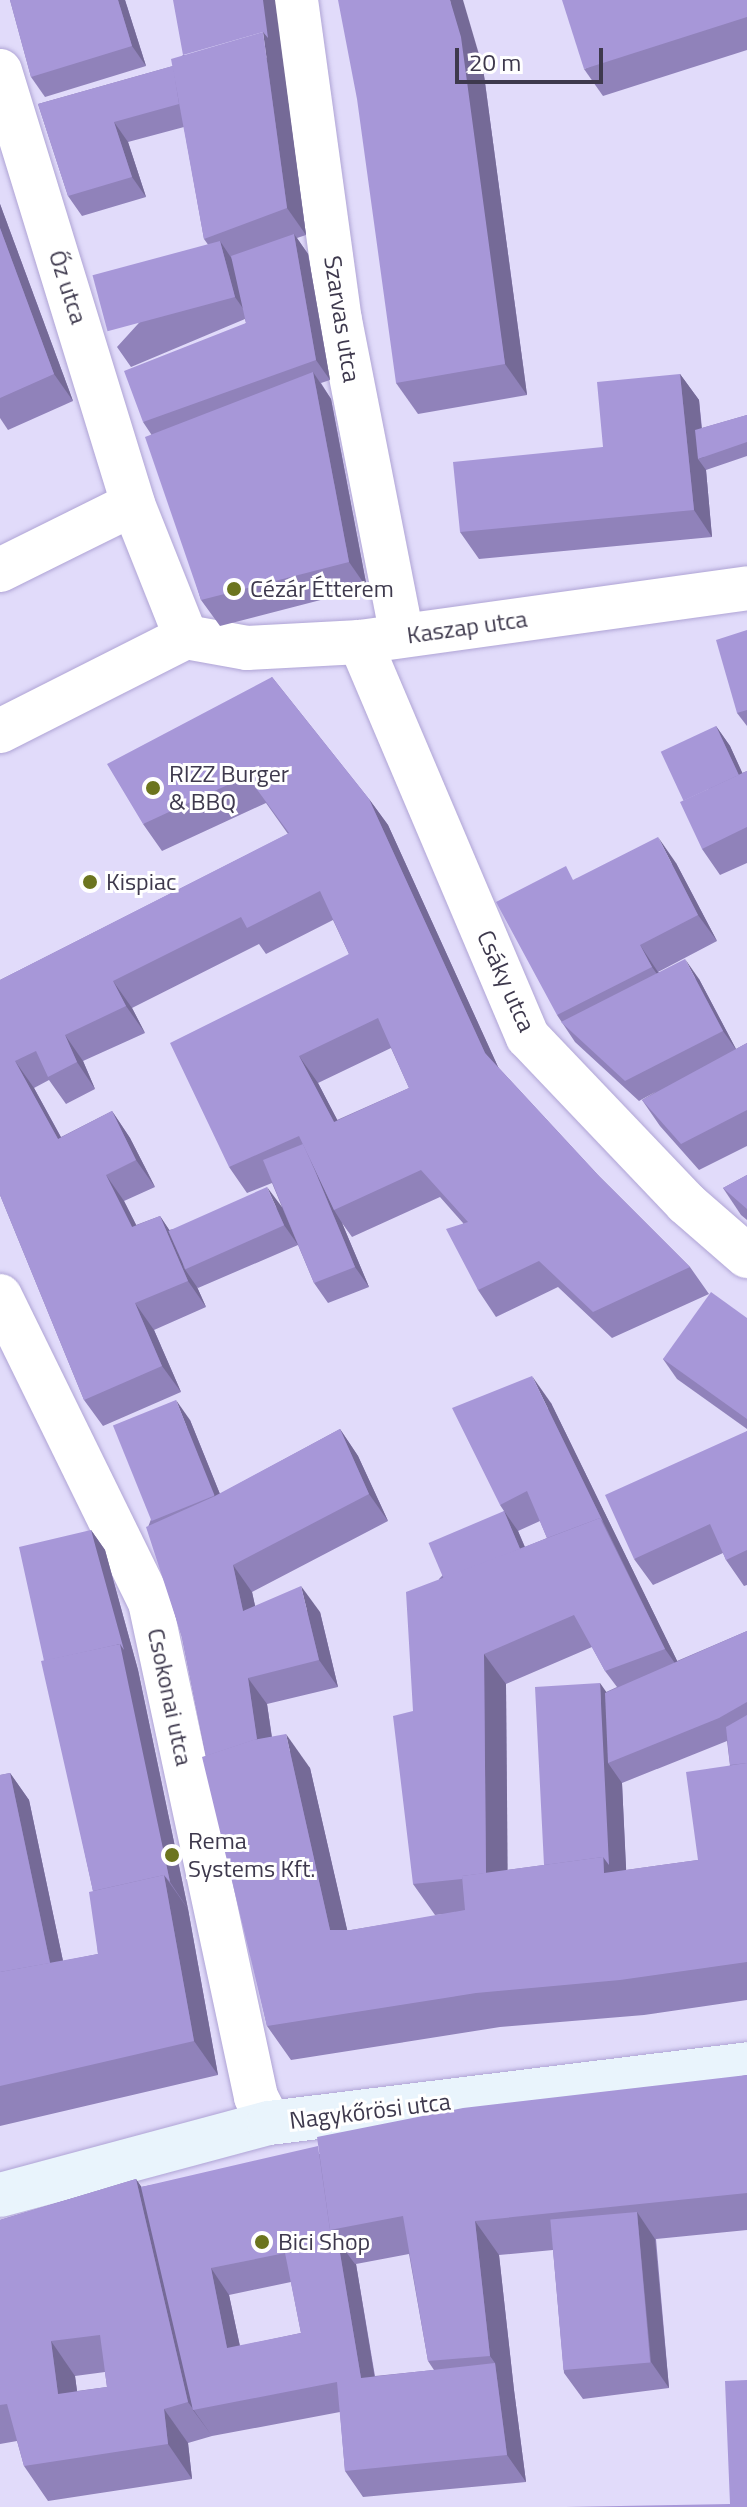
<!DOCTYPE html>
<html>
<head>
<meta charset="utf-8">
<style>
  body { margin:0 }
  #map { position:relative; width:747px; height:2507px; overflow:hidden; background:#e1dbfa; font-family:"Titillium Web",sans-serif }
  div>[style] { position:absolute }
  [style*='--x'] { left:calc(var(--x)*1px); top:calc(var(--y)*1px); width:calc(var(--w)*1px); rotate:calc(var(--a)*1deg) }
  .roads { filter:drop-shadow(0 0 2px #afa4d5) drop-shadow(0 0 2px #afa4d5) }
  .street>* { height:44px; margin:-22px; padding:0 22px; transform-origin:22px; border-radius:22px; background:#fff }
  .secondary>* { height:44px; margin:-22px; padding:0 22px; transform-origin:22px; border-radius:22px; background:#e9f4fc }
  .wall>* { inset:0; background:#9082ba }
  .shaded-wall>* { inset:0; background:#756a97 }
  .building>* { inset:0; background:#a797d8; transform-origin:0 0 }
  .dots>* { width:22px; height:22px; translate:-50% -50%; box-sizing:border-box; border:4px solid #fff; border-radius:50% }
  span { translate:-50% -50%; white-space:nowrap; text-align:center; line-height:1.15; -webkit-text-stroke:6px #fff; paint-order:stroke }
  .street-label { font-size:24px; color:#3e394d }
  .poi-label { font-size:24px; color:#3e394d }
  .left { translate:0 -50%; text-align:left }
  .scale { position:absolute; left:455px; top:48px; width:148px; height:36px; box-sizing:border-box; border:4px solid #3e394d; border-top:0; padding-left:10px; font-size:24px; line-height:28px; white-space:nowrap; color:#3e394d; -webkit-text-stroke:6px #fff; paint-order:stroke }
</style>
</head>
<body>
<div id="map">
  <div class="roads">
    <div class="street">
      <i style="--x:296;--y:0;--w:323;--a:82.2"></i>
      <i style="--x:340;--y:320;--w:321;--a:78.9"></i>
      <i style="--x:0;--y:71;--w:453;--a:72.9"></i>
      <i style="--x:0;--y:570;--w:148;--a:-26.4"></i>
      <i style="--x:133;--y:504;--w:143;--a:68.3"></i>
      <i style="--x:360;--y:642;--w:429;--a:67"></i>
      <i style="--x:528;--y:1037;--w:229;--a:46.4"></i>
      <i style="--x:686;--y:1203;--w:81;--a:41"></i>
      <i style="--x:0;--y:731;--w:208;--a:-26.8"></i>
      <i style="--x:186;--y:637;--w:62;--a:10.2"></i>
      <i style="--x:247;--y:648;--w:113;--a:-3"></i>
      <i style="--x:360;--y:642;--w:391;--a:-7.9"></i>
      <i style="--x:0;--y:1296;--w:341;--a:63.9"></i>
      <i style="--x:150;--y:1602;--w:506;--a:77.91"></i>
      <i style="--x:256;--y:2097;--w:29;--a:63"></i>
    </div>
    <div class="secondary">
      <i style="--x:0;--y:2195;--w:278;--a:-15"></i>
      <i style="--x:269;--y:2123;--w:482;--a:-7"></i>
    </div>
  </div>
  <div class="wall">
    <i style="clip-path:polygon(10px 0,125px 0,146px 66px,45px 97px,31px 77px)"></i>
    <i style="clip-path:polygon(747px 0,747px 50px,603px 96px,584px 69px)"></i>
    <i style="clip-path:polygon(183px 55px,282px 58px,306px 235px,297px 238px,308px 254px,330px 380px,321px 383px,331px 399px,367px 588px,220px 626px,201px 600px,151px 434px,143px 422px,246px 323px,245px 319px,131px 367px,117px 347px,209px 246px,204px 239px,184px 127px,128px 142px,146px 197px,82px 216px,68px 196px,38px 104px,173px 66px)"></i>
    <i style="clip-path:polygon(483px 68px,527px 395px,418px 414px,396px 383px)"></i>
    <i style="clip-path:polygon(0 204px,73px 401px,8px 430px,0 418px)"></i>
    <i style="clip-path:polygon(680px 374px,699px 400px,702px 428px,747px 415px,747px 456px,706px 470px,712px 537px,479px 559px,460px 532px,603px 447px)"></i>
    <i style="clip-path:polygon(747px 630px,747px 726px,737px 713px)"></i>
    <i style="clip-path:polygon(evenodd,272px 677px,369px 799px,388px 825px,498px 1067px,598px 1175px,690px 1267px,709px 1294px,612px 1338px,558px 1287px,496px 1317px,478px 1290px,463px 1223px,440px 1197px,352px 1237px,342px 1223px,369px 1287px,328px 1303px,314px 1283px,298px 1245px,198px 1288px,197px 1287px,206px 1307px,154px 1330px,181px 1392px,103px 1426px,84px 1400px,0 1195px,0 980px,288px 834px,266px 803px,162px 851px,143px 824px,272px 677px,333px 920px,349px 954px,229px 1167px,247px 1193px,272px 1183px,295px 1238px,282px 1207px,169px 1230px,160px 1216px,136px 1225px,124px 1201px,155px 1187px,130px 1138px,112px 1111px,61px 1137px,34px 1088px,49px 1080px,66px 1104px,95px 1089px,83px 1061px,145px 1033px,132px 1008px,259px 944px,266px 954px,333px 920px,272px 677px,391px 1048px,409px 1088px,337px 1120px,318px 1083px,391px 1048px)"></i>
    <i style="clip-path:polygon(716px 726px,730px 746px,742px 773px,747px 771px,747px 863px,720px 875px,702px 849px)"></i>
    <i style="clip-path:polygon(676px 863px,717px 941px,658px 972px,699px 979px,736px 1049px,747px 1043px,747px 1146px,699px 1170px,660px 1126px,642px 1100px,657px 1091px,639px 1101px,575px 1042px,557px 1015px,575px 879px)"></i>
    <i style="clip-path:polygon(747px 1175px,747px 1220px,741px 1215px,723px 1188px)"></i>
    <i style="clip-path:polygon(747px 1318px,747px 1429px,677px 1379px,663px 1359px)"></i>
    <i style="clip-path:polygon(evenodd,551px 1403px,677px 1661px,747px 1631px,747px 2000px,644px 2015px,500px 2027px,291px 2060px,267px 2026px,206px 1756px,182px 1637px,148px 1527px,190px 1420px,220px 1494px,340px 1429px,358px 1456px,388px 1521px,252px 1592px,255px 1606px,320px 1612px,338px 1687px,267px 1704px,272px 1737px,310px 1768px,347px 1930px,351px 1930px,447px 1914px,435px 1915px,413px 1884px,413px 1711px,439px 1579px,504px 1511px,500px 1505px,551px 1403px,540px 1521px,547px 1538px,525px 1547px,518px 1531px,540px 1521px,551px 1403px,592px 1647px,605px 1671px,617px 1687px,606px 1692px,544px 1865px,507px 1870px,506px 1684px,592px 1647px,551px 1403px,727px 1741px,730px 1765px,698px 1860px,626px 1870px,622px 1783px,727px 1741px)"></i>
    <i style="clip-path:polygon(747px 1431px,747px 1585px,744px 1586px,726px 1560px,723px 1553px,653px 1585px,634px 1559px)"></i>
    <i style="clip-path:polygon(91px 1530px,105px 1550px,138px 1670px,188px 1909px,218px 2075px,0 2126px,0 1775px,10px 1773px,29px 1800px,63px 1961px,98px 1954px,93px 1891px,44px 1661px)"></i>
    <i style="clip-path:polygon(evenodd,747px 2075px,747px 2230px,656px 2239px,669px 2388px,583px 2399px,564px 2373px,553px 2250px,499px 2255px,514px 2390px,526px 2482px,363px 2497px,345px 2471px,340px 2412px,212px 2436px,188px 2443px,192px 2479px,48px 2501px,24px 2466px,17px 2441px,0 2444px,0 2220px,136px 2179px,141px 2187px,747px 2075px,409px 2254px,428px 2361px,434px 2370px,375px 2376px,356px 2264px,409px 2254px,747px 2075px,291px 2282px,301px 2333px,240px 2346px,229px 2295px,291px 2282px,747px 2075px,105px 2372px,107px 2387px,77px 2391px,75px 2376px,105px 2372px)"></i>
  </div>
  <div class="shaded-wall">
    <i style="clip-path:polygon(118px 0,125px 0,146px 66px,132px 46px)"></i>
    <i style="clip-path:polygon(263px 0,275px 0,306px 235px,287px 208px,263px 32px)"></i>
    <i style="clip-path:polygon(450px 0,463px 0,483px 68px,527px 395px,505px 364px)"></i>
    <i style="clip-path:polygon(114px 122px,128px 142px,146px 197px,132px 177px)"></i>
    <i style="clip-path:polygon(0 204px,73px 401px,54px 374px,0 228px)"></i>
    <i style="clip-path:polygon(294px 234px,308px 254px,330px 380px,316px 360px)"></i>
    <i style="clip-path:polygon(220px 241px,234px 262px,249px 317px,235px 297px)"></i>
    <i style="clip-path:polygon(313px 372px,331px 399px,367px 588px,349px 562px)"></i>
    <i style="clip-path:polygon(680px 374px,699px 400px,704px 457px,698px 459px,706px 470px,712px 537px,694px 510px)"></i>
    <i style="clip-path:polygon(716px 726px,730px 746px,747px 783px,742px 782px)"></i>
    <i style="clip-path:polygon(369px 799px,388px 825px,504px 1080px,485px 1053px)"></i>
    <i style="clip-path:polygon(658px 837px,676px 863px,717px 941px,698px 915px)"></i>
    <i style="clip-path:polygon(640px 945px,658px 972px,671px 994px,652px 967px)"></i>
    <i style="clip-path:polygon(685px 959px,699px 979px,737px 1051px,723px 1031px)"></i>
    <i style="clip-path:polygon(113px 981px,132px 1008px,145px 1033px,126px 1006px)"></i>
    <i style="clip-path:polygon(65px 1035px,83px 1061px,95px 1089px,77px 1062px)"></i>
    <i style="clip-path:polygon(299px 1056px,318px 1083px,352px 1148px,334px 1122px)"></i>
    <i style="clip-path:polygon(15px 1061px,34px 1088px,76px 1165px,58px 1139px)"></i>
    <i style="clip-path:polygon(112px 1111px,130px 1138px,155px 1187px,136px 1160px)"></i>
    <i style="clip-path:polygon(304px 1144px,334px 1210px,342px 1223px,369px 1287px,355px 1267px)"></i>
    <i style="clip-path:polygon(106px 1175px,124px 1201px,151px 1254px,132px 1227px)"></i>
    <i style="clip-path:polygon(267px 1187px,282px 1207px,298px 1245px,284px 1225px)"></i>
    <i style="clip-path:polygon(160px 1216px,178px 1243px,184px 1268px,197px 1287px,206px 1307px,188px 1281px)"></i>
    <i style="clip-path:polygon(135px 1303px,154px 1330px,181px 1392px,162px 1366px)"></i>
    <i style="clip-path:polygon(532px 1376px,551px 1403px,686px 1679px,665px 1649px)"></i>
    <i style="clip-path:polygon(176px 1400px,190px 1420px,232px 1524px,217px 1504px)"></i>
    <i style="clip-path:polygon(340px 1429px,358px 1456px,388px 1521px,369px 1494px)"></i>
    <i style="clip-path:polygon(504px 1511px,518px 1531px,539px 1581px,525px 1561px)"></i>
    <i style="clip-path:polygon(91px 1530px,105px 1550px,138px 1670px,188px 1909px,170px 1882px)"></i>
    <i style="clip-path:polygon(233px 1565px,252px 1592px,262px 1637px,243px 1611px)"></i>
    <i style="clip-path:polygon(301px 1586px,320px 1612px,338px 1687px,319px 1660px)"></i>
    <i style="clip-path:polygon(484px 1654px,506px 1684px,508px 1907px,486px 1877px)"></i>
    <i style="clip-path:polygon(248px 1678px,267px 1704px,277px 1774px,258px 1748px)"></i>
    <i style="clip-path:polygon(600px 1683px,619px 1710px,608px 1763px,622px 1783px,628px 1908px,604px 1873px)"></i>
    <i style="clip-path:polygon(286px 1734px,310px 1768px,355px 1964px,330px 1930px)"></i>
    <i style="clip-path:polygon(10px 1773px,29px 1800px,71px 1999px,52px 1972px)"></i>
    <i style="clip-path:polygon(164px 1875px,188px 1909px,218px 2075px,194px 2041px)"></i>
    <i style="clip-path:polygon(136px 2179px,160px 2214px,193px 2410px,212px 2436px,188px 2402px)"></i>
    <i style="clip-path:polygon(637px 2212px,655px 2239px,669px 2388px,651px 2362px)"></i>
    <i style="clip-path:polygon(475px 2221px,499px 2255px,514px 2390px,526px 2482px,507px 2455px,495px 2363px,490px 2356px)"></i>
    <i style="clip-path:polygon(338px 2241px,355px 2264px,356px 2264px,379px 2404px,361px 2378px)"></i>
    <i style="clip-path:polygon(211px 2268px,229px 2295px,246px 2375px,227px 2348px)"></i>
    <i style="clip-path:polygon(51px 2341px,75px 2376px,82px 2428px,58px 2394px)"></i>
    <i style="clip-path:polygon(164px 2409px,188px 2443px,192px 2479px,168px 2444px)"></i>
  </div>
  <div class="building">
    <i style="clip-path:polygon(10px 0,118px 0,132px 46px,31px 77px)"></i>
    <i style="clip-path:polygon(173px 0,263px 0,268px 38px,263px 32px,183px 55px)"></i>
    <i style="clip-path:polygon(338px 0,450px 0,461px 37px,505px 364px,396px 383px,357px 99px)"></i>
    <i style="clip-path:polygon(562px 0,747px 0,747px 17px,584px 69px)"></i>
    <i style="clip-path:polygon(263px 32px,287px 208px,204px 239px,171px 59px)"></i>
    <i style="clip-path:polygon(173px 66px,179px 104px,114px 122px,132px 177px,68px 196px,38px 104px)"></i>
    <i style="clip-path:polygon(0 228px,54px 374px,0 398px)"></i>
    <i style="clip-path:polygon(294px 234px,316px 360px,143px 422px,124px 371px,246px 323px,231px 256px)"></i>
    <i style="left:220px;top:241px;width:58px;height:132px;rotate:75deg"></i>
    <i style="clip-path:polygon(313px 372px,349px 562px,201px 600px,145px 437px)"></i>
    <i style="clip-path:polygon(680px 374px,694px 510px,460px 532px,453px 462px,603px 447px,597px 382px)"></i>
    <i style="clip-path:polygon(747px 415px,747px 442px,698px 459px,695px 430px)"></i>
    <i style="clip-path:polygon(747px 630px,747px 710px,737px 713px,716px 640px)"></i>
    <i style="clip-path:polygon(evenodd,272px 677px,369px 799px,485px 1053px,598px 1175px,690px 1267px,593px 1312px,539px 1261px,478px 1290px,446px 1229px,468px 1222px,421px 1170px,334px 1210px,299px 1136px,229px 1167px,170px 1043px,349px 954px,320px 891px,247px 928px,241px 917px,113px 981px,126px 1006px,65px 1035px,77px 1062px,48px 1077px,36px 1051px,15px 1061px,58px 1139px,112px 1111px,136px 1160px,106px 1175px,132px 1227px,160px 1216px,188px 1281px,135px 1303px,162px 1366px,84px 1400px,0 1195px,0 980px,289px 833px,247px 776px,143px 824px,107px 764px,272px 677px,378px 1018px,409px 1088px,334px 1122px,299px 1056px,378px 1018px)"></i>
    <i style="left:716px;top:726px;width:54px;height:61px;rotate:65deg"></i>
    <i style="clip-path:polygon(747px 771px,747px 827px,702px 849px,680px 802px)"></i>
    <i style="clip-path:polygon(658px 837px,698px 915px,640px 945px,652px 967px,557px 1015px,496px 902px,566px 866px,573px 880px)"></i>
    <i style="clip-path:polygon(685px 959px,723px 1031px,625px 1081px,561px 1022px)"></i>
    <i style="clip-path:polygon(747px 1043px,747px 1110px,681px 1144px,642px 1100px)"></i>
    <i style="clip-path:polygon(303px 1144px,315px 1171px,355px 1267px,314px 1283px,263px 1160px)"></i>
    <i style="clip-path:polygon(747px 1175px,747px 1209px,723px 1188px)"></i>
    <i style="left:267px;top:1187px;width:42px;height:108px;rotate:66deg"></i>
    <i style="clip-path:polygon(711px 1292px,747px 1318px,747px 1419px,663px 1359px)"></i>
    <i style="clip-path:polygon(532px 1376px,603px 1522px,600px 1518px,547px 1538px,527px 1491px,500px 1505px,452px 1408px)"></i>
    <i style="left:176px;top:1400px;width:103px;height:68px;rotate:68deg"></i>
    <i style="clip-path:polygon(340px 1429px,369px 1494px,233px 1565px,243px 1611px,301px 1586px,319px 1660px,248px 1678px,257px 1739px,206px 1756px,182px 1637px,146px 1527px,213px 1497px)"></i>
    <i style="clip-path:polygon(747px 1431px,747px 1550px,726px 1560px,710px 1524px,634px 1559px,605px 1495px)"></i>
    <i style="left:504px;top:1511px;width:41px;height:82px;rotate:67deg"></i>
    <i style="clip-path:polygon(600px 1518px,665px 1649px,605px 1671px,574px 1615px,484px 1654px,486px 1873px,462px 1876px,462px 1879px,413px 1884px,393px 1716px,413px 1711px,406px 1592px)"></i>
    <i style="clip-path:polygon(91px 1530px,124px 1650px,120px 1644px,44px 1661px,19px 1547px)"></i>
    <i style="clip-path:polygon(747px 1631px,747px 1702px,719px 1718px,608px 1763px,605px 1693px)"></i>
    <i style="clip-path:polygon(120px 1644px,170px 1882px,164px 1875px,93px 1891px,41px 1661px)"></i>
    <i style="clip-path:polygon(600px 1683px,609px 1865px,603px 1857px,544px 1865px,535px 1687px)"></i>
    <i style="clip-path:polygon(747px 1715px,747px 1763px,730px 1765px,726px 1727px)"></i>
    <i style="clip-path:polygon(286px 1734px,330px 1930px,351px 1930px,465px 1910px,462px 1876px,603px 1857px,604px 1873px,698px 1860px,686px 1772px,747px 1763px,747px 1962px,620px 1980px,476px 1993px,267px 2026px,202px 1757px,253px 1740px)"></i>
    <i style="clip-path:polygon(10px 1773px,50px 1963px,0 1972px,0 1775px)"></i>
    <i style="clip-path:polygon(164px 1875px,194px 2041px,0 2086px,0 1972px,98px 1954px,89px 1892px)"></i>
    <i style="clip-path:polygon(747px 2075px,747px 2193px,475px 2221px,490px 2356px,428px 2361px,403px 2216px,330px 2230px,317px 2137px,463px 2108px)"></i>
    <i style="clip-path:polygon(evenodd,318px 2146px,330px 2230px,338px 2241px,361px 2378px,495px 2363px,507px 2455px,345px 2471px,337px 2382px,193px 2410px,141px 2187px,318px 2146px,285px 2253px,301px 2333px,227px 2348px,211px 2268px,285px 2253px)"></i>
    <i style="clip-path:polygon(evenodd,136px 2179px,188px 2402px,164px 2409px,168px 2444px,24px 2466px,7px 2404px,0 2405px,0 2220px,136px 2179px,100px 2335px,107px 2387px,58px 2394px,51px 2341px,100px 2335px)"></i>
    <i style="left:637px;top:2212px;width:151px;height:87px;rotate:85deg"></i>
    <i style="clip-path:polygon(747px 2380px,747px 2507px,565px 2507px,730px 2504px,725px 2381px)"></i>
  </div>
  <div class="dots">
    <i style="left:234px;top:589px;background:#6c751f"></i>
    <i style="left:153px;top:788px;background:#6c751f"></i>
    <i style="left:90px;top:882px;background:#6c751f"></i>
    <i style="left:172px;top:1855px;background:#6c751f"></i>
    <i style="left:262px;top:2242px;background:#6c751f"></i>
  </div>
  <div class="street-label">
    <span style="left:68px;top:287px;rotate:72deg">Őz utca</span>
    <span style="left:342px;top:319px;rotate:81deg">Szarvas utca</span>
    <span style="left:467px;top:627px;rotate:-8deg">Kaszap utca</span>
    <span style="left:506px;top:981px;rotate:66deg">Csáky utca</span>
    <span style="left:170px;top:1697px;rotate:78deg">Csokonai utca</span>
    <span style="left:370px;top:2111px;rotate:-7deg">Nagykőrösi utca</span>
  </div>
  <div class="poi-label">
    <span class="left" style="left:250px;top:589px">Cézár Étterem</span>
    <span class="left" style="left:169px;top:788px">RIZZ Burger<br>&amp; BBQ</span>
    <span class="left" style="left:106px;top:882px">Kispiac</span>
    <span class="left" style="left:188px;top:1855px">Rema<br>Systems Kft.</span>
    <span class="left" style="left:278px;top:2242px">Bici Shop</span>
  </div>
  <div class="scale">20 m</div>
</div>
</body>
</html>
